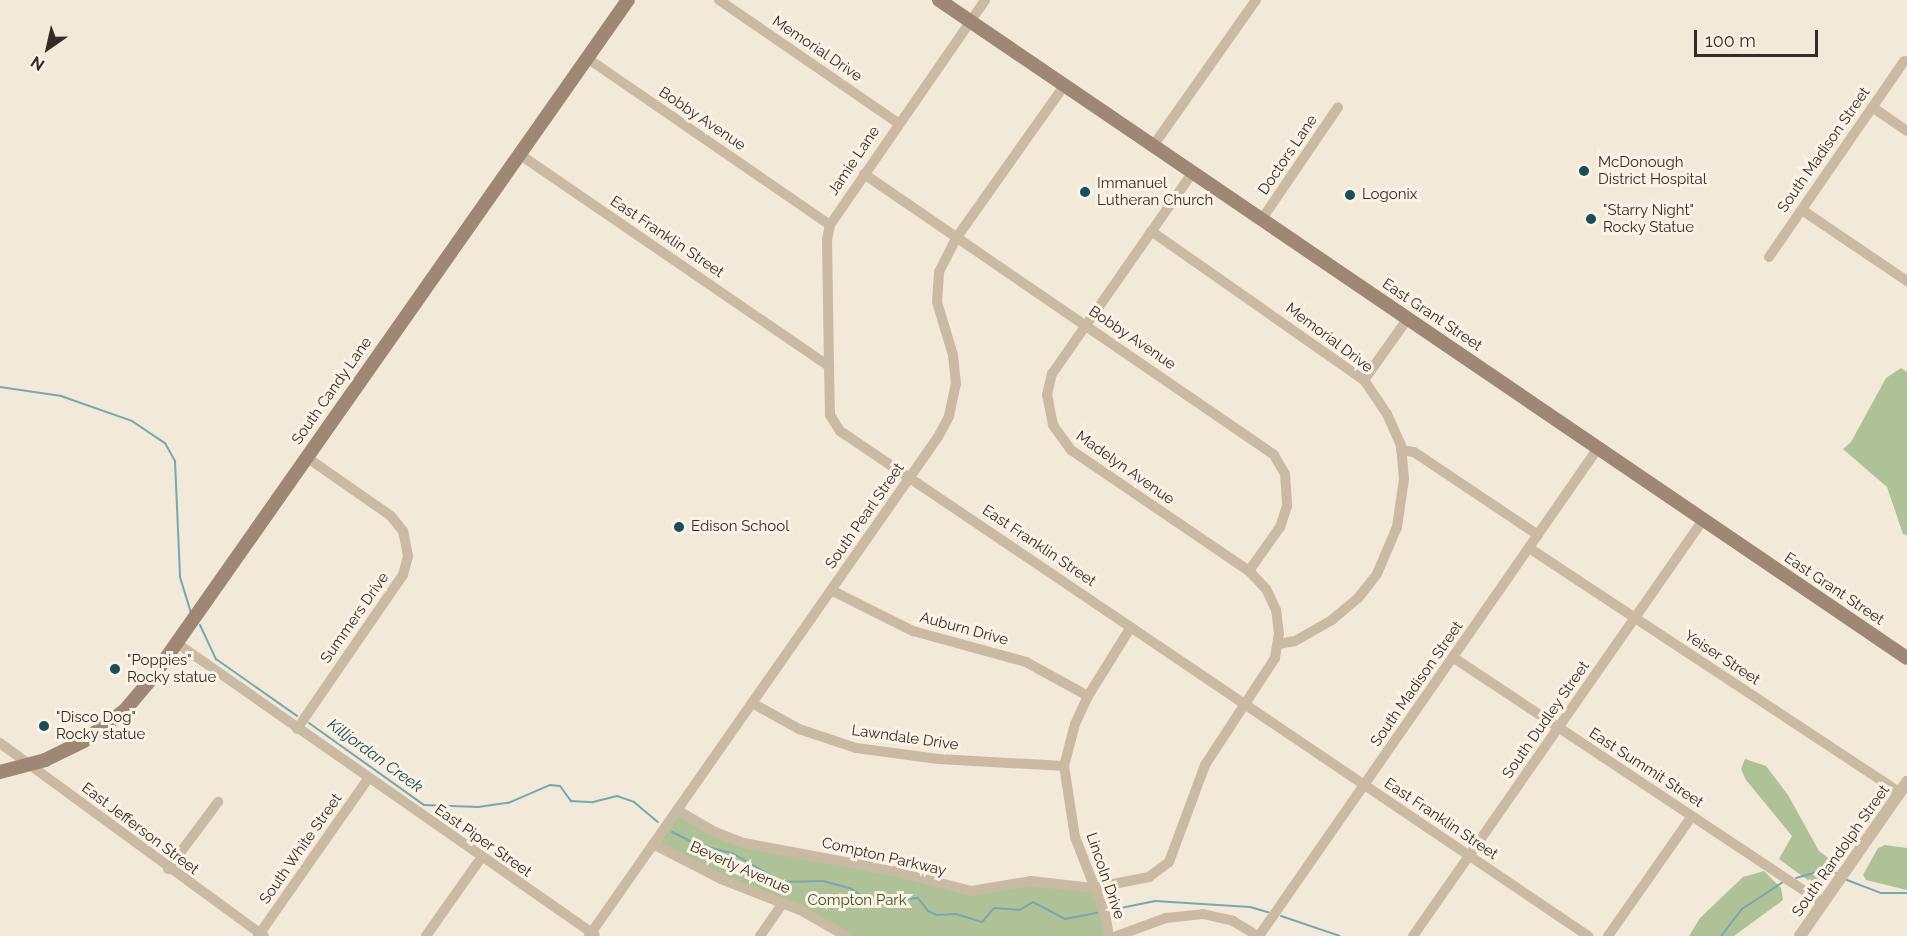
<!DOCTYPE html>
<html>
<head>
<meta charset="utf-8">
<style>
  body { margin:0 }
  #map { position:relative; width:1907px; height:936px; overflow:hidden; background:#f2e9d8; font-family:Raleway,sans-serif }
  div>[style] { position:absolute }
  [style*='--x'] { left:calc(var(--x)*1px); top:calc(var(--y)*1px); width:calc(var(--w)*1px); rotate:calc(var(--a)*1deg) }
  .green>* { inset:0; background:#afc297 }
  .stream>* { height:2px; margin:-1px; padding:0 1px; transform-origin:1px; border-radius:1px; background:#76a8b1 }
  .minor>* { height:10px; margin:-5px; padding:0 5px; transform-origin:5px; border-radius:5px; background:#cbbaa3 }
  .tertiary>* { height:12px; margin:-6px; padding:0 6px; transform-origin:6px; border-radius:6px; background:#cbbaa3 }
  .secondary>* { height:14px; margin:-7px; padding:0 7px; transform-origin:7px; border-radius:7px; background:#9e8875 }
  .dots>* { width:16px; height:16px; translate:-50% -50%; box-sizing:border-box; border:3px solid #faf2e4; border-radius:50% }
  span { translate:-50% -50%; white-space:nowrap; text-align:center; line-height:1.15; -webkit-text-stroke:6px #faf2e4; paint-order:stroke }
  .street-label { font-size:15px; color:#352c26 }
  .poi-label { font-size:15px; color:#352c26 }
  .left { translate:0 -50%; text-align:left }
  .park-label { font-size:15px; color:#405528 }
  .water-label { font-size:16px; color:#194e59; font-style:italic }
  .north { position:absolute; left:18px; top:18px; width:60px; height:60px; -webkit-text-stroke:4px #faf2e4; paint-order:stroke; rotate:214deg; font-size:16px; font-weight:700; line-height:24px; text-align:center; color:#352c26 }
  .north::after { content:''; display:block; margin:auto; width:21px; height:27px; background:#352c26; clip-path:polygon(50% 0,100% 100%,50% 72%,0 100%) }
  .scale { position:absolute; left:1694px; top:30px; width:124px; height:27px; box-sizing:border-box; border:3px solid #352c26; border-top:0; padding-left:8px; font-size:18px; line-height:21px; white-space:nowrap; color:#352c26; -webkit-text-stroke:4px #faf2e4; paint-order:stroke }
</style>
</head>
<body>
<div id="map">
  <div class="green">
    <i style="clip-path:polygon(1901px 368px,1907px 372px,1907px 535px,1903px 534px,1887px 487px,1843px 449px,1851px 442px,1886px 378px)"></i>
    <i style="clip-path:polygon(1745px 759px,1766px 766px,1788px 795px,1819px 851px,1831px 860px,1825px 878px,1817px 887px,1779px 859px,1792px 836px,1746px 780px,1741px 769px)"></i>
    <i style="clip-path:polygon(677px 810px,715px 832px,952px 888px,1016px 883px,1093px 888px,1109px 936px,846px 936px,653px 844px)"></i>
    <i style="clip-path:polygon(1885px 845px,1907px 848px,1907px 890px,1866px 880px,1863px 875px,1878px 848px)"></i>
    <i style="clip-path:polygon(1764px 871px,1781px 888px,1783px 900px,1734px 936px,1689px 936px,1700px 918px,1743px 877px)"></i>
  </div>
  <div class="stream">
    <i style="--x:0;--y:387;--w:62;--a:8.4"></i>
    <i style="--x:61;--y:396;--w:75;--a:19.4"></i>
    <i style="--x:132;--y:421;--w:40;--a:34"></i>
    <i style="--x:165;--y:443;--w:21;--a:61"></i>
    <i style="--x:175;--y:461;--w:116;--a:87.5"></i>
    <i style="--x:180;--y:577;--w:37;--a:73"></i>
    <i style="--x:200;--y:625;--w:38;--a:65"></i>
    <i style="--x:216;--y:659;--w:99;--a:35.1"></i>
    <i style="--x:309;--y:723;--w:141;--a:35.5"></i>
    <i style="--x:424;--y:805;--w:54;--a:2.1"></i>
    <i style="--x:478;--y:807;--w:30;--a:-8"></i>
    <i style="--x:508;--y:803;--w:46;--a:-23.2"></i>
    <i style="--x:550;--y:785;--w:10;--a:6"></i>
    <i style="--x:560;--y:786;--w:19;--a:54"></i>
    <i style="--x:571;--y:801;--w:22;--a:3"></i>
    <i style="--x:593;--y:802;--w:25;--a:-14"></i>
    <i style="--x:617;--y:796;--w:18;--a:19"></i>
    <i style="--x:634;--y:802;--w:31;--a:40"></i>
    <i style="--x:672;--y:832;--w:30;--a:26"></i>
    <i style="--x:699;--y:845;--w:34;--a:14"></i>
    <i style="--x:732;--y:853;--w:58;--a:30.1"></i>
    <i style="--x:782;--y:882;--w:41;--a:-1.4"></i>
    <i style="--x:823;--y:881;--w:28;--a:15"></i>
    <i style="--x:850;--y:888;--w:27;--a:34"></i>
    <i style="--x:872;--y:903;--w:46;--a:-6.2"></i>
    <i style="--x:918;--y:898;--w:16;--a:52"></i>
    <i style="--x:928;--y:911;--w:10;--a:24"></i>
    <i style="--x:937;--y:915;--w:19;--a:-3"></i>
    <i style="--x:956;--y:914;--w:27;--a:17"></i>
    <i style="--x:982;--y:922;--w:18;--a:-49"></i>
    <i style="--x:994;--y:908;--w:26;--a:4"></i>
    <i style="--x:1020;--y:910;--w:15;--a:-32"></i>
    <i style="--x:1033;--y:902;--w:36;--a:28"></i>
    <i style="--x:1065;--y:919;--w:33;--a:-11"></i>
    <i style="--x:1796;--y:878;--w:22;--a:-16"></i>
    <i style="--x:1817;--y:872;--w:19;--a:3"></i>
    <i style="--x:1847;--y:880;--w:36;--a:21"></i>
    <i style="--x:1881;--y:893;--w:26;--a:0"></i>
    <i style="--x:1111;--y:910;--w:45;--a:-11.6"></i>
    <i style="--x:1155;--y:901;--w:95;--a:3.6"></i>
    <i style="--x:1250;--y:907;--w:19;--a:16"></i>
    <i style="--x:1281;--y:916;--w:62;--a:18.7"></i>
    <i style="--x:1721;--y:936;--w:34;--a:-52"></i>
    <i style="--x:1742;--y:909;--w:49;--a:-33.4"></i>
  </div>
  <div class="minor">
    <i style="--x:719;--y:0;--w:217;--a:34.5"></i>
    <i style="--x:587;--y:58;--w:295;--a:34.5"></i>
    <i style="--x:1872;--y:107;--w:42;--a:34.4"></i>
    <i style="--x:1153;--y:146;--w:179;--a:-54.8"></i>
    <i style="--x:519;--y:154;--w:376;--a:34.4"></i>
    <i style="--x:829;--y:366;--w:49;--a:88.8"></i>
    <i style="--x:830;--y:415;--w:19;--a:58"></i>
    <i style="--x:840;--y:431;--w:903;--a:34.02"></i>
    <i style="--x:864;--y:174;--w:497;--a:34.4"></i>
    <i style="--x:1274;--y:455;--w:22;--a:60"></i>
    <i style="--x:1285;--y:474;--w:32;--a:86"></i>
    <i style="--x:1287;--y:506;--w:22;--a:108"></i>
    <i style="--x:1280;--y:527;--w:54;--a:125.2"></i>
    <i style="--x:1802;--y:210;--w:127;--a:34.1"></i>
    <i style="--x:1262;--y:219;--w:135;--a:-55.8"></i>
    <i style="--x:1151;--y:231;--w:260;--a:35"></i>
    <i style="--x:1364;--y:380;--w:41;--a:55.9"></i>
    <i style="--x:1387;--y:414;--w:34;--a:66"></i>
    <i style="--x:1401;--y:445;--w:34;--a:85"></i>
    <i style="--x:1404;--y:479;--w:49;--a:98.3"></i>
    <i style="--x:1397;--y:527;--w:51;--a:113.1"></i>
    <i style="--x:1377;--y:574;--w:31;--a:128"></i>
    <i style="--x:1358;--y:598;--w:34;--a:140"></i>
    <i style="--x:1332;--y:620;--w:43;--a:150.4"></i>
    <i style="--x:1295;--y:641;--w:17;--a:170"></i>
    <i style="--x:1769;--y:257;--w:238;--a:-55.4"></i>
    <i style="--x:829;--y:366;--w:126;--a:-90.9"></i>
    <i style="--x:827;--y:240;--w:15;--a:-79"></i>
    <i style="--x:830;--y:225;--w:273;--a:-55.4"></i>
    <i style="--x:1364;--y:380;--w:76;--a:-54.6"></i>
    <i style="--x:1401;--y:450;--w:13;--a:9"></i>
    <i style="--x:1414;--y:452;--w:149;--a:33.8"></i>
    <i style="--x:1529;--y:548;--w:445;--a:33.4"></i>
    <i style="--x:831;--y:590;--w:92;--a:26.6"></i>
    <i style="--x:913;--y:631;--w:117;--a:15.3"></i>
    <i style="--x:1026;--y:662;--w:71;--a:28.7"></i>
    <i style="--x:178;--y:644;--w:508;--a:34.91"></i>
    <i style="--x:1454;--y:658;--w:443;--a:33.6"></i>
    <i style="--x:752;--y:703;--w:54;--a:29"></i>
    <i style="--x:799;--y:729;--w:60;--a:18.4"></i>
    <i style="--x:856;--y:748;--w:83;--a:7.6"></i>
    <i style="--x:938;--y:759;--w:126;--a:3.2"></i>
    <i style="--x:297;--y:729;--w:187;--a:-55.5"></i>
    <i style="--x:403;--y:575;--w:20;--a:-75"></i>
    <i style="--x:408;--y:556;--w:25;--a:-101"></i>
    <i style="--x:403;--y:531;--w:19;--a:-129"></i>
    <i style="--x:391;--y:516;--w:103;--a:-145.2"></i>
    <i style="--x:0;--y:743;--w:327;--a:36.2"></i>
    <i style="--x:677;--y:810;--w:44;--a:30.1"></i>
    <i style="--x:715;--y:832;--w:31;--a:21"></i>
    <i style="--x:744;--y:843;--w:153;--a:10.6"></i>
    <i style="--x:894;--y:871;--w:80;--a:14.6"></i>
    <i style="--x:971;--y:891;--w:61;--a:-9.5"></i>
    <i style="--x:1031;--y:881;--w:62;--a:6.4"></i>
    <i style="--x:1093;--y:888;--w:57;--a:-11.1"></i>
    <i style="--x:1149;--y:877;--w:25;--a:-37"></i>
    <i style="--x:1169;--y:862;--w:103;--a:-69.6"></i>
    <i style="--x:1205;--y:765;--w:128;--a:-56.8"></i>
    <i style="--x:1275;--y:658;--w:24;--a:-81"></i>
    <i style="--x:1279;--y:634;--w:24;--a:-97"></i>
    <i style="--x:1276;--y:610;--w:23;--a:-115"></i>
    <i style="--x:1266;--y:589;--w:25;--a:-133"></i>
    <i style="--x:1249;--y:571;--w:215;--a:-145.8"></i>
    <i style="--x:1071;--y:450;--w:31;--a:-126"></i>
    <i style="--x:1053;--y:425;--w:31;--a:-101"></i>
    <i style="--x:1047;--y:395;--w:22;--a:-77"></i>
    <i style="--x:1052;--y:374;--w:245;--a:-55.1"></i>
    <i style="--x:653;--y:844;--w:76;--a:27.2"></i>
    <i style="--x:721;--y:879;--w:85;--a:21.4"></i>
    <i style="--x:800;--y:910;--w:53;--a:29.5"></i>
    <i style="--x:168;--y:869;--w:84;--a:-53.3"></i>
    <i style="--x:258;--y:936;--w:192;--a:-55"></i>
    <i style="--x:426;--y:936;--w:95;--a:-54.8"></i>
    <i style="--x:589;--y:936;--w:609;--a:-55.03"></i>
    <i style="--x:938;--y:437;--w:24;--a:-62"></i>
    <i style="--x:949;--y:416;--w:33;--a:-78"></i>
    <i style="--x:956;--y:384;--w:29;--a:-96"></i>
    <i style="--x:953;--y:355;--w:55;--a:-106.8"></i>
    <i style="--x:937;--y:302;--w:30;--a:-86"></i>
    <i style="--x:939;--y:272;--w:39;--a:-63"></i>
    <i style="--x:957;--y:237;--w:185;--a:-54.7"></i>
    <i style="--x:760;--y:936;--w:40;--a:-55.1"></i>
    <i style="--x:1109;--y:936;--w:22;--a:-100"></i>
    <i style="--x:1105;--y:914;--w:83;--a:-111.3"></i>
    <i style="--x:1075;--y:837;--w:72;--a:-98.8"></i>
    <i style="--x:1064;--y:766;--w:43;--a:-75.3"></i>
    <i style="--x:1075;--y:724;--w:31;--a:-65"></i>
    <i style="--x:1088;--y:696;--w:81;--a:-58.1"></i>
    <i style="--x:1117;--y:936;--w:52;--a:-20.2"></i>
    <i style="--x:1166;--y:918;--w:37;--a:-6"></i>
    <i style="--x:1203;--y:914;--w:31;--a:13"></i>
    <i style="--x:1233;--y:921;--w:29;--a:31"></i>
    <i style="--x:1259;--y:936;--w:594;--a:-55.21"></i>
    <i style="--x:1413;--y:936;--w:507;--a:-55.12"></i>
    <i style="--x:1608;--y:936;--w:146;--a:-55"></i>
  </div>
  <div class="tertiary">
    <i style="--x:1800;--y:936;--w:188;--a:-55.2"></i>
  </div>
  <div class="secondary">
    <i style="--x:939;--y:0;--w:1170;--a:34.21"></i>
    <i style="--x:0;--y:772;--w:47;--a:-14.9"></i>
    <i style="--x:45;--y:760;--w:43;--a:-26"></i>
    <i style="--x:84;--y:741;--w:51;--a:-37.1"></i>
    <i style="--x:125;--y:710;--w:42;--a:-49.8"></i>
    <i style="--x:152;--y:678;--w:828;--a:-54.93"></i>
  </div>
  <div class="dots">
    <i style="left:1584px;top:171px;background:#194e59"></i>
    <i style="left:1085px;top:192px;background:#194e59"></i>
    <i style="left:1350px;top:195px;background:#194e59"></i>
    <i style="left:1591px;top:219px;background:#194e59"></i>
    <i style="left:679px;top:527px;background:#194e59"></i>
    <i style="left:115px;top:669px;background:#194e59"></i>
    <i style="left:44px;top:726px;background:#194e59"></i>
  </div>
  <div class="street-label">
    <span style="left:817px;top:49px;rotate:34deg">Memorial Drive</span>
    <span style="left:702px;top:119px;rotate:34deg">Bobby Avenue</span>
    <span style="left:1824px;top:150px;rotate:-55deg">South Madison Street</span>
    <span style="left:1288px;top:155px;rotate:-56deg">Doctors Lane</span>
    <span style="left:854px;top:161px;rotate:-56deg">Jamie Lane</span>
    <span style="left:667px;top:237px;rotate:34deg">East Franklin Street</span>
    <span style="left:1432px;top:315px;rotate:34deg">East Grant Street</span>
    <span style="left:1132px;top:338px;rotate:34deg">Bobby Avenue</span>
    <span style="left:1329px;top:338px;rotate:37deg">Memorial Drive</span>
    <span style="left:332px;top:391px;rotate:-55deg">South Candy Lane</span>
    <span style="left:1125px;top:468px;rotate:35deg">Madelyn Avenue</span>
    <span style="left:865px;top:516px;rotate:-55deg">South Pearl Street</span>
    <span style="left:1039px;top:546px;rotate:34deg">East Franklin Street</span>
    <span style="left:1834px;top:589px;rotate:34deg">East Grant Street</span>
    <span style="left:355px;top:618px;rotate:-55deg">Summers Drive</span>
    <span style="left:964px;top:629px;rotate:15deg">Auburn Drive</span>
    <span style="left:1722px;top:658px;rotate:33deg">Yeiser Street</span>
    <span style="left:1417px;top:684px;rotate:-55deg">South Madison Street</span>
    <span style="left:1546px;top:720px;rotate:-55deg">South Dudley Street</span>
    <span style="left:905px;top:738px;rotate:8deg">Lawndale Drive</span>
    <span style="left:1646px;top:768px;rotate:33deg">East Summit Street</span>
    <span style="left:1441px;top:819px;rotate:34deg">East Franklin Street</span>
    <span style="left:140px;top:829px;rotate:37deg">East Jefferson Street</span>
    <span style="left:483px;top:841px;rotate:35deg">East Piper Street</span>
    <span style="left:301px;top:849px;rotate:-55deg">South White Street</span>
    <span style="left:1841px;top:851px;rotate:-55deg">South Randolph Street</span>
    <span style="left:884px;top:857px;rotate:13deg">Compton Parkway</span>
    <span style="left:740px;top:868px;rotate:24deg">Beverly Avenue</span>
    <span style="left:1105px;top:876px;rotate:71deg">Lincoln Drive</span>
  </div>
  <div class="poi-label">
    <span class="left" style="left:1598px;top:171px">McDonough<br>District Hospital</span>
    <span class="left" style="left:1097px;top:192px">Immanuel<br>Lutheran Church</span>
    <span class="left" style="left:1362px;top:195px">Logonix</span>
    <span class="left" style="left:1603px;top:219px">"Starry Night"<br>Rocky Statue</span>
    <span class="left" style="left:691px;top:527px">Edison School</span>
    <span class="left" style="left:127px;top:669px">"Poppies"<br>Rocky statue</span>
    <span class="left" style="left:56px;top:726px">"Disco Dog"<br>Rocky statue</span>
  </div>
  <div class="park-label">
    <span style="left:857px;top:901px">Compton Park</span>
  </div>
  <div class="water-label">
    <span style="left:375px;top:756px;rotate:36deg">Killjordan Creek</span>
  </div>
  <div class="north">N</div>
  <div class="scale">100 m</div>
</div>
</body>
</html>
